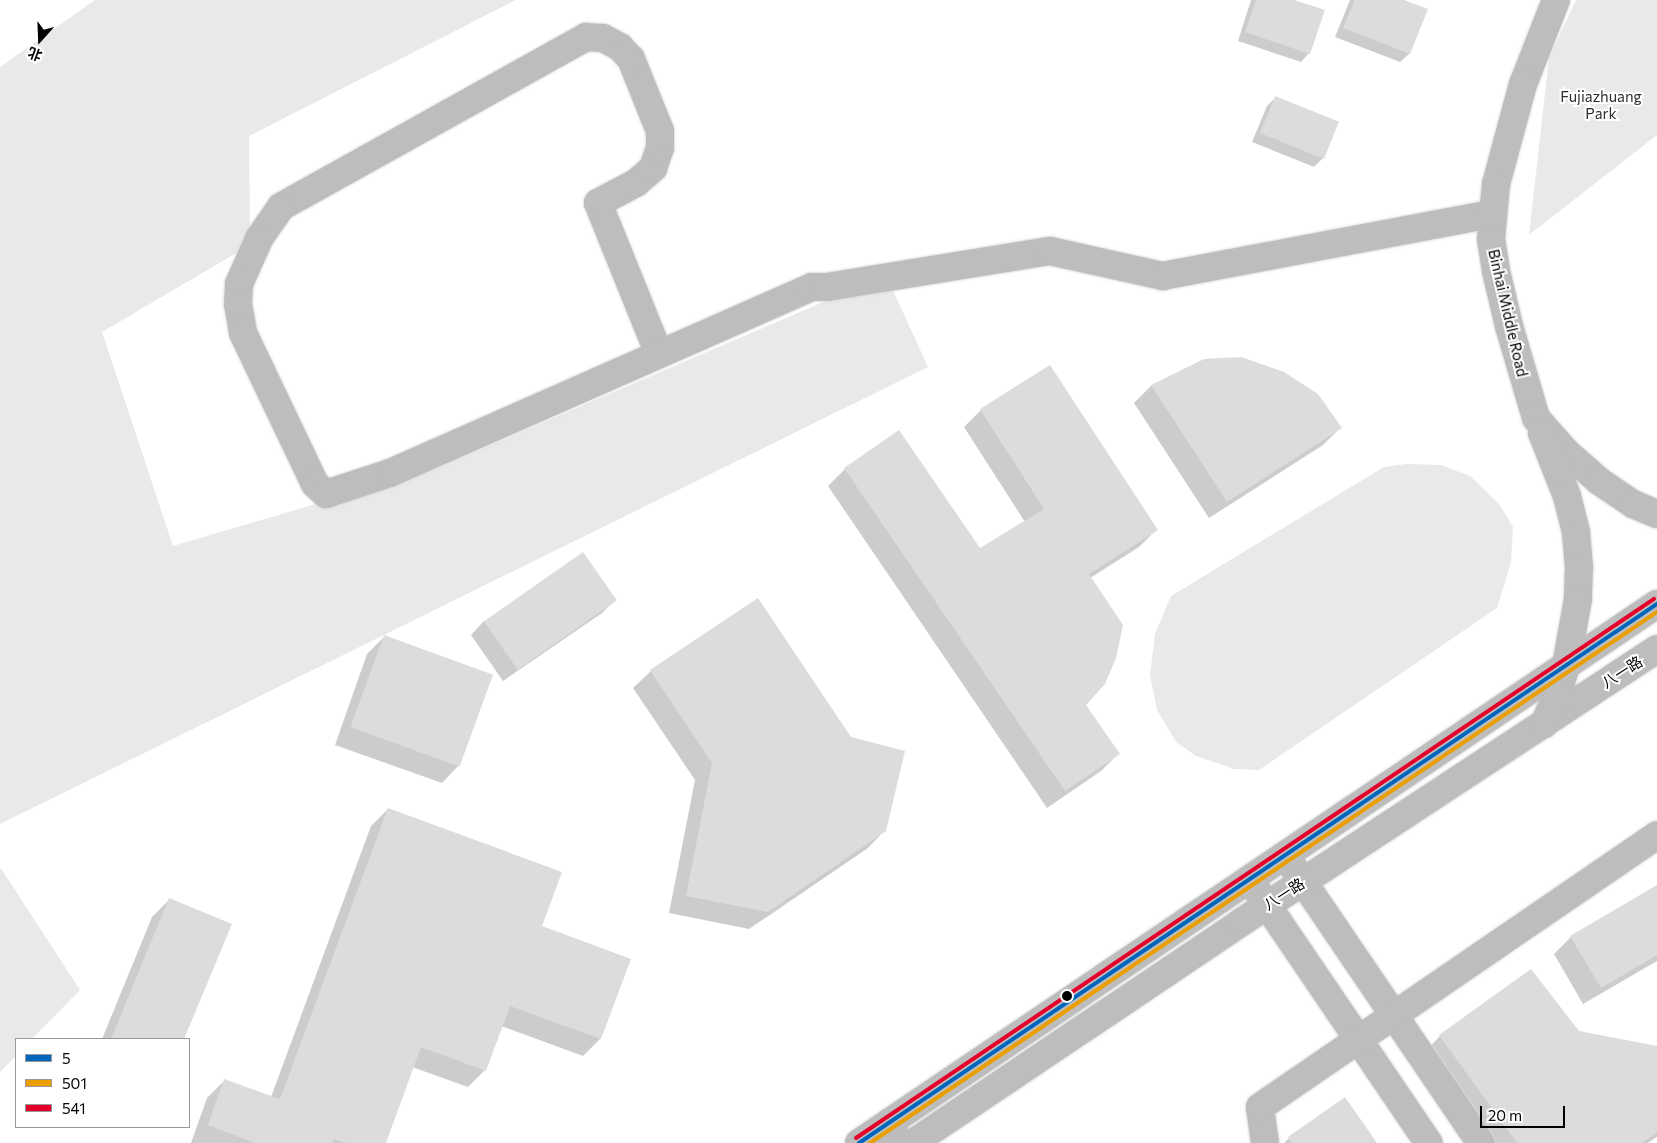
<!DOCTYPE html>
<html>
<head>
<meta charset="utf-8">
<style>
  body { margin:0 }
  #map { position:relative; width:1657px; height:1143px; overflow:hidden; background:#fff; font-family:Commissioner,"Noto Sans SC",sans-serif }
  div>[style] { position:absolute }
  [style*='--x'] { left:calc(var(--x)*1px); top:calc(var(--y)*1px); width:calc(var(--w)*1px); rotate:calc(var(--a)*1deg) }
  .green>* { inset:0; background:#e9e9e9 }
  .shadow>* { inset:0; background:#0003 }
  .building>* { inset:0; background:#dcdcdc; transform-origin:0 0 }
  .roads { filter:drop-shadow(0 0 1px #dbdbdb) drop-shadow(0 0 1px #dbdbdb) }
  .minor>* { height:28px; margin:-14px; padding:0 14px; transform-origin:14px; border-radius:14px; background:#bdbdbd }
  .major>* { height:28px; margin:-14px; padding:0 14px; transform-origin:14px; border-radius:14px; background:#bdbdbd }
  .highway>* { height:28px; margin:-14px; padding:0 14px; transform-origin:14px; border-radius:14px; background:#bdbdbd }
  .bus-1>* { height:4px; margin:-2px; padding:0 2px; transform-origin:2px; border-radius:2px; background:#0065bd }
  .bus-2>* { height:4px; margin:-2px; padding:0 2px; transform-origin:2px; border-radius:2px; background:#eb9e00 }
  .bus-3>* { height:4px; margin:-2px; padding:0 2px; transform-origin:2px; border-radius:2px; background:#e4002b }
  .dots>* { width:14px; height:14px; translate:-50% -50%; box-sizing:border-box; border:2px solid #fff; border-radius:50% }
  span { translate:-50% -50%; white-space:nowrap; text-align:center; line-height:1.15; -webkit-text-stroke:4px #fff; paint-order:stroke }
  .park-label { font-size:15px; color:#2e2e2e }
  .street-label { font-size:15px; color:#000 }
  .legend { position:absolute; left:15px; top:1038px; width:175px; height:90px; box-sizing:border-box; background:#fff; border:1px solid #999; margin:0; padding:6px 9px; list-style:none; font-size:15px; color:#000 }
  .legend li { display:flex; align-items:center; gap:10px; height:25px }
  .legend b { width:25px; border:1px solid #999 }
  .north { position:absolute; left:15px; top:15px; width:50px; height:50px; -webkit-text-stroke:4px #fff; paint-order:stroke; rotate:200deg; font-size:14px; font-weight:700; line-height:20px; text-align:center; color:#000 }
  .north::after { content:''; display:block; margin:auto; width:18px; height:22px; background:#000; clip-path:polygon(50% 0,100% 100%,50% 72%,0 100%) }
  .scale { position:absolute; left:1480px; top:1106px; width:85px; height:22px; box-sizing:border-box; border:2px solid #000; border-top:0; padding-left:6px; font-size:15px; line-height:18px; white-space:nowrap; color:#000; -webkit-text-stroke:4px #fff; paint-order:stroke }
</style>
</head>
<body>
<div id="map">
  <div class="green">
    <i style="clip-path:polygon(95px 0,516px 0,249px 136px,250px 245px,102px 332px,173px 546px,435px 469px,886px 275px,928px 367px,0 824px,0 67px)"></i>
    <i style="clip-path:polygon(1576px 0,1657px 0,1657px 135px,1529px 235px,1549px 58px)"></i>
    <i style="clip-path:polygon(1406px 464px,1441px 465px,1470px 476px,1499px 504px,1513px 527px,1511px 562px,1497px 608px,1259px 770px,1234px 769px,1196px 756px,1176px 742px,1157px 710px,1150px 675px,1155px 634px,1171px 596px,1384px 467px)"></i>
    <i style="clip-path:polygon(0 867px,80px 990px,32px 1039px,16px 1039px,16px 1056px,0 1072px)"></i>
  </div>
  <div class="shadow">
    <i style="clip-path:polygon(1251px 0,1290px 0,1309px 53px,1301px 62px,1238px 41px)"></i>
    <i style="clip-path:polygon(1350px 0,1401px 0,1426px 10px,1409px 54px,1400px 62px,1335px 37px)"></i>
    <i style="clip-path:polygon(1276px 97px,1323px 158px,1314px 167px,1252px 142px,1267px 106px)"></i>
    <i style="clip-path:polygon(1205px 360px,1340px 428px,1323px 445px,1209px 518px,1134px 403px,1151px 386px)"></i>
    <i style="clip-path:polygon(981px 410px,1156px 530px,1139px 547px,1090px 578px,1085px 705px,1118px 754px,1101px 771px,1047px 808px,828px 486px,845px 469px,979px 550px,1025px 522px,964px 427px)"></i>
    <i style="clip-path:polygon(615px 600px,602px 613px,503px 681px,471px 635px,484px 621px)"></i>
    <i style="clip-path:polygon(757px 600px,885px 830px,868px 848px,749px 929px,669px 913px,695px 780px,633px 688px,651px 671px)"></i>
    <i style="clip-path:polygon(384px 637px,459px 765px,442px 783px,335px 745px,367px 654px)"></i>
    <i style="clip-path:polygon(388px 809px,540px 927px,600px 1039px,583px 1056px,501px 1026px,485px 1070px,468px 1087px,412px 1067px,384px 1143px,191px 1143px,207px 1098px,225px 1080px,271px 1097px,371px 826px)"></i>
    <i style="clip-path:polygon(1657px 886px,1657px 961px,1583px 1004px,1554px 954px,1571px 937px)"></i>
    <i style="clip-path:polygon(169px 900px,230px 924px,183px 1039px,102px 1039px,152px 917px)"></i>
    <i style="clip-path:polygon(1530px 971px,1578px 1032px,1657px 1047px,1657px 1137px,1648px 1143px,1488px 1143px,1423px 1054px,1440px 1036px)"></i>
    <i style="clip-path:polygon(1344px 1099px,1376px 1143px,1284px 1143px,1289px 1138px)"></i>
  </div>
  <div class="building">
    <i style="clip-path:polygon(1256px 0,1294px 0,1325px 10px,1310px 54px,1245px 32px)"></i>
    <i style="clip-path:polygon(1355px 0,1404px 0,1428px 9px,1410px 54px,1343px 28px)"></i>
    <i style="left:1275px;top:96px;width:69px;height:40px;rotate:22deg"></i>
    <i style="clip-path:polygon(1241px 357px,1284px 372px,1318px 394px,1342px 428px,1227px 502px,1151px 385px,1204px 359px)"></i>
    <i style="clip-path:polygon(1050px 365px,1158px 530px,1089px 574px,1123px 625px,1116px 658px,1105px 684px,1086px 705px,1120px 754px,1065px 791px,844px 468px,899px 430px,980px 548px,1044px 509px,980px 409px)"></i>
    <i style="left:583px;top:552px;width:59px;height:121px;rotate:55deg"></i>
    <i style="clip-path:polygon(758px 598px,851px 737px,905px 751px,886px 831px,768px 912px,686px 896px,712px 763px,650px 670px)"></i>
    <i style="left:384px;top:635px;width:116px;height:98px;rotate:20deg"></i>
    <i style="clip-path:polygon(388px 808px,562px 872px,542px 926px,631px 959px,601px 1039px,510px 1006px,486px 1071px,421px 1047px,386px 1143px,345px 1143px,334px 1139px,332px 1143px,255px 1143px,208px 1125px,224px 1079px,280px 1099px)"></i>
    <i style="clip-path:polygon(1657px 885px,1657px 955px,1601px 988px,1570px 936px)"></i>
    <i style="clip-path:polygon(169px 898px,232px 924px,184px 1039px,111px 1039px)"></i>
    <i style="clip-path:polygon(1531px 969px,1579px 1031px,1657px 1046px,1657px 1133px,1641px 1143px,1517px 1143px,1439px 1035px)"></i>
    <i style="clip-path:polygon(1345px 1097px,1377px 1143px,1292px 1143px,1288px 1137px)"></i>
  </div>
  <div class="roads">
    <div class="minor">
      <i style="--x:659;--y:354;--w:163;--a:-112"></i>
      <i style="--x:598;--y:203;--w:43;--a:-27.8"></i>
      <i style="--x:636;--y:183;--w:23;--a:-41"></i>
      <i style="--x:653;--y:168;--w:21;--a:-71"></i>
      <i style="--x:660;--y:148;--w:17;--a:-90"></i>
      <i style="--x:660;--y:131;--w:78;--a:-111.9"></i>
      <i style="--x:631;--y:59;--w:16;--a:-133"></i>
      <i style="--x:620;--y:47;--w:19;--a:-152"></i>
      <i style="--x:603;--y:38;--w:17;--a:-177"></i>
      <i style="--x:586;--y:37;--w:349;--a:150.9"></i>
      <i style="--x:281;--y:207;--w:39;--a:125"></i>
      <i style="--x:259;--y:239;--w:49;--a:114"></i>
      <i style="--x:239;--y:284;--w:20;--a:93"></i>
      <i style="--x:238;--y:304;--w:29;--a:80"></i>
      <i style="--x:243;--y:333;--w:167;--a:64.5"></i>
      <i style="--x:315;--y:484;--w:15;--a:42"></i>
      <i style="--x:326;--y:494;--w:67;--a:-18.2"></i>
      <i style="--x:390;--y:473;--w:461;--a:-23.8"></i>
      <i style="--x:812;--y:287;--w:15;--a:0"></i>
      <i style="--x:827;--y:287;--w:226;--a:-9.2"></i>
      <i style="--x:1050;--y:251;--w:116;--a:12.5"></i>
      <i style="--x:1163;--y:276;--w:335;--a:-10.7"></i>
      <i style="--x:1285;--y:855;--w:348;--a:55.8"></i>
      <i style="--x:1250;--y:880;--w:318;--a:55.8"></i>
      <i style="--x:890;--y:1122;--w:23;--a:67"></i>
      <i style="--x:1265;--y:1143;--w:36;--a:-98"></i>
      <i style="--x:1260;--y:1107;--w:481;--a:-34.4"></i>
    </div>
    <div class="major">
      <i style="--x:859;--y:1143;--w:963;--a:-34.04"></i>
      <i style="--x:913;--y:1143;--w:394;--a:-33.9"></i>
      <i style="--x:1240;--y:923;--w:499;--a:-33.3"></i>
    </div>
    <div class="highway">
      <i style="--x:1556;--y:0;--w:90;--a:111.4"></i>
      <i style="--x:1523;--y:84;--w:104;--a:105.1"></i>
      <i style="--x:1496;--y:184;--w:55;--a:95.2"></i>
      <i style="--x:1491;--y:239;--w:32;--a:81"></i>
      <i style="--x:1496;--y:271;--w:57;--a:76.7"></i>
      <i style="--x:1509;--y:326;--w:96;--a:73.6"></i>
      <i style="--x:1536;--y:418;--w:45;--a:48.6"></i>
      <i style="--x:1566;--y:452;--w:44;--a:41.3"></i>
      <i style="--x:1599;--y:481;--w:41;--a:34.1"></i>
      <i style="--x:1633;--y:504;--w:26;--a:23"></i>
      <i style="--x:1542;--y:433;--w:68;--a:68.4"></i>
      <i style="--x:1567;--y:496;--w:38;--a:76"></i>
      <i style="--x:1576;--y:533;--w:33;--a:85"></i>
      <i style="--x:1579;--y:566;--w:33;--a:92"></i>
      <i style="--x:1578;--y:599;--w:68;--a:100.2"></i>
      <i style="--x:1566;--y:666;--w:30;--a:107"></i>
      <i style="--x:1557;--y:695;--w:32;--a:114"></i>
    </div>
  </div>
  <div class="bus-1">
    <i style="--x:859;--y:1143;--w:963;--a:-34.04"></i>
  </div>
  <div class="bus-2">
    <i style="--x:870;--y:1143;--w:949;--a:-34.01"></i>
  </div>
  <div class="bus-3">
    <i style="--x:856;--y:1138;--w:963;--a:-34.04"></i>
  </div>
  <div class="dots">
    <i style="left:1067px;top:996px;background:#000"></i>
  </div>
  <div class="park-label">
    <span style="left:1601px;top:105px">Fujiazhuang<br>Park</span>
  </div>
  <div class="street-label">
    <span style="left:1508px;top:313px;rotate:77deg">Binhai Middle Road</span>
    <span style="left:1622px;top:672px;rotate:-33deg">八一路</span>
    <span style="left:1284px;top:894px;rotate:-33deg">八一路</span>
  </div>
  <ul class="legend">
  <li><b style="height:6px;background:#0065bd"></b>5</li>
  <li><b style="height:6px;background:#eb9e00"></b>501</li>
  <li><b style="height:6px;background:#e4002b"></b>541</li>
  </ul>
  <div class="north">北</div>
  <div class="scale">20 m</div>
</div>
</body>
</html>
